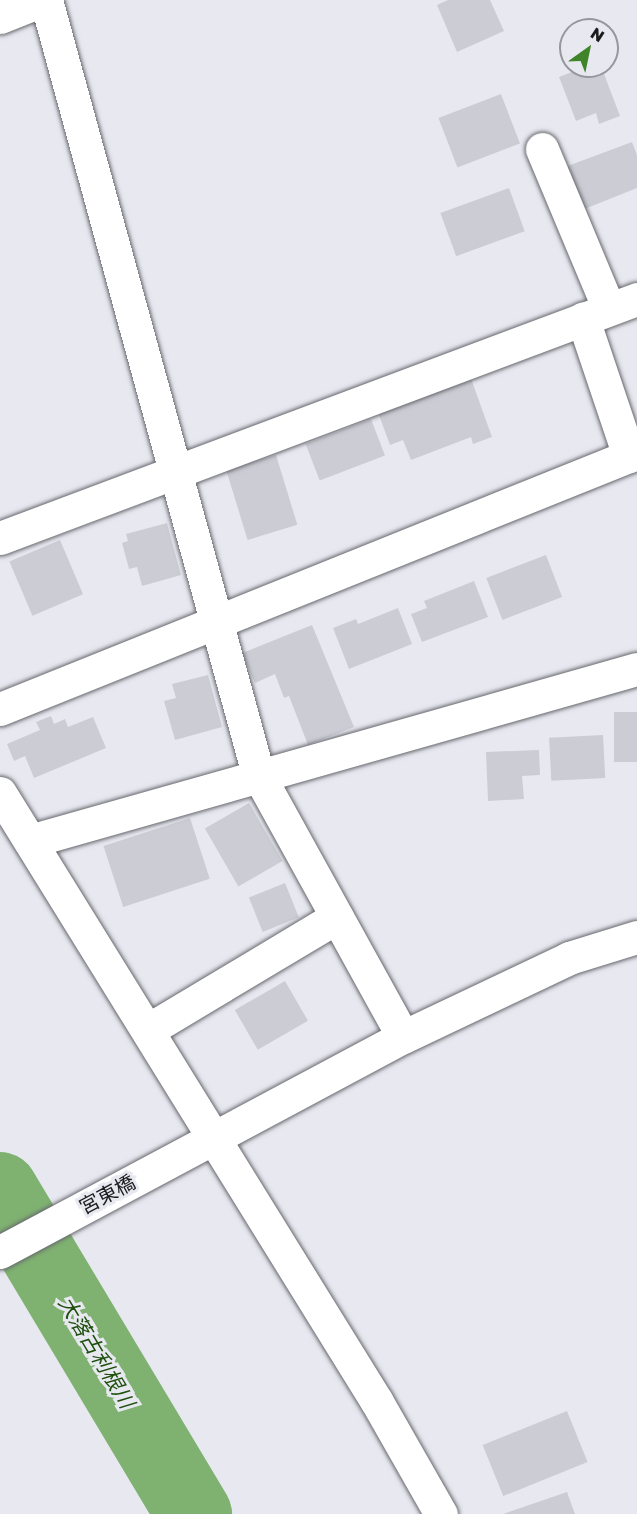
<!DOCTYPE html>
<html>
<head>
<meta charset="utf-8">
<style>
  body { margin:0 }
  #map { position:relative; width:637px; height:1514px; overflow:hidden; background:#e8e9f0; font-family:"Golos Text","Noto Sans JP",sans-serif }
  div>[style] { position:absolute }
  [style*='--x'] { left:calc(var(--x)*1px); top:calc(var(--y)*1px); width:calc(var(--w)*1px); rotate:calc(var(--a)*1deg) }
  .river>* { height:76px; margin:-38px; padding:0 38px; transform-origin:38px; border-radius:38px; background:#7fb271 }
  .building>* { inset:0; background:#cccdd4; transform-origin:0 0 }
  .roads { filter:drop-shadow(0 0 2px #67676e) drop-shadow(0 0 2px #67676e) }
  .minor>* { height:33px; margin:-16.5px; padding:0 16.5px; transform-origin:16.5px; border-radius:16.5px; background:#fff }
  span { translate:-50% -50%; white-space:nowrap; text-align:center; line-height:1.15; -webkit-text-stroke:6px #e8e9f0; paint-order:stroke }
  .street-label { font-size:20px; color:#1c1c1f }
  .water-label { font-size:21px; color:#1e4f0c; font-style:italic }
  .north { position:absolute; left:559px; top:18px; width:60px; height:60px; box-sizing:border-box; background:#e8e9f0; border:2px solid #96979c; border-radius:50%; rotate:33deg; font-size:16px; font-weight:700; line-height:24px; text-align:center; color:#1c1c1f }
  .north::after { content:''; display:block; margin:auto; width:21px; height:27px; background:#3f8428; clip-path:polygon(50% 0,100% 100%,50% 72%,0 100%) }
</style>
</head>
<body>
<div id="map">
  <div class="river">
    <i style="--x:0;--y:1190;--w:378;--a:59.1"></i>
  </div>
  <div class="building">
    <i style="clip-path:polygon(448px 0,490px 0,504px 31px,457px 52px,437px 5px)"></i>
    <i style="clip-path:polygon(587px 66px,601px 66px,620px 116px,599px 124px,596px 113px,576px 121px,559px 77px)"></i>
    <i style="left:501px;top:94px;width:53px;height:67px;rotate:69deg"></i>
    <i style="clip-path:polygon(632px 142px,637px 155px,637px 188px,582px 210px,565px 167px)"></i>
    <i style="left:509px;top:188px;width:46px;height:73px;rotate:70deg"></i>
    <i style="clip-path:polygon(469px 373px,492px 437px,473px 444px,471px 437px,411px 460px,403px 440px,390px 445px,376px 407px)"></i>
    <i style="left:371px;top:419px;width:39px;height:70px;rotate:69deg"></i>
    <i style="left:276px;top:455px;width:73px;height:52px;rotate:73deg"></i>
    <i style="clip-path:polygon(167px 523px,181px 575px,142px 586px,137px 567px,129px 569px,122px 543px,128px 541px,126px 534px)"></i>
    <i style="left:60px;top:540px;width:59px;height:55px;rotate:67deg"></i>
    <i style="left:546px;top:555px;width:45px;height:64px;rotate:69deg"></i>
    <i style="clip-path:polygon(474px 581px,488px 617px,422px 642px,411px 614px,427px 608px,424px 601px)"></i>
    <i style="clip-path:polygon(398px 608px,412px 644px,349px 669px,333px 628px,356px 619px,358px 624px)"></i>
    <i style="clip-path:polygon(312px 625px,354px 727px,308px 745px,289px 696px,284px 698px,275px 674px,255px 683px,242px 653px)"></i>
    <i style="clip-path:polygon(208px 675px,222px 727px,175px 740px,164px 701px,176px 698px,172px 684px)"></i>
    <i style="left:637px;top:712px;width:50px;height:23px;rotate:90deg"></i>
    <i style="clip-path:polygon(51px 716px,54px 724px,65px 719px,68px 727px,93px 717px,106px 748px,34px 778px,25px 756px,14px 761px,7px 744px,40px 730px,36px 722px)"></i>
    <i style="left:603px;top:735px;width:43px;height:54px;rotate:87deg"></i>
    <i style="clip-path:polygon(539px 750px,540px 775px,522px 776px,524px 799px,488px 801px,486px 752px)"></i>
    <i style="left:249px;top:803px;width:67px;height:51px;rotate:60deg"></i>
    <i style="left:190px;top:818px;width:64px;height:91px;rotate:72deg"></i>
    <i style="left:285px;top:883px;width:37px;height:39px;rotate:68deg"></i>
    <i style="left:285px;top:981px;width:46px;height:58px;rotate:60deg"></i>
    <i style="left:567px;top:1411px;width:55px;height:91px;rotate:68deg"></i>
    <i style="clip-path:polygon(567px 1492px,575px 1514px,503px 1514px)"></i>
  </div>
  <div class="roads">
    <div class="minor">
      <i style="--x:46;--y:0;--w:803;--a:74.68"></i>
      <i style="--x:258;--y:774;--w:300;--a:61.1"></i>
      <i style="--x:0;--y:17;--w:46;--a:-21.6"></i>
      <i style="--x:542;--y:149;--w:173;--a:67.3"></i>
      <i style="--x:0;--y:538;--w:680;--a:-20.57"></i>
      <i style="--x:0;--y:709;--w:678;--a:-21.91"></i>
      <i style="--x:629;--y:456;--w:145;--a:-108.6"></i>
      <i style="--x:0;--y:793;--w:716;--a:58.24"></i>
      <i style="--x:377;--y:1402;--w:129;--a:60.3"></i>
      <i style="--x:30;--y:841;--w:631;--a:-15.82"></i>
      <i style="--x:148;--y:1030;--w:220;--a:-30.9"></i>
      <i style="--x:0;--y:1252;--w:457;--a:-28.1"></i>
      <i style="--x:403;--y:1037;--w:184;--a:-25.4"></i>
      <i style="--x:569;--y:958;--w:71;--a:-17.2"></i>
    </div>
  </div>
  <div class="street-label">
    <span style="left:107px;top:1194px;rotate:-28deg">宮東橋</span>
  </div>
  <div class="water-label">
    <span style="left:97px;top:1352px;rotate:59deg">大落古利根川</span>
  </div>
  <div class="north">N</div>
</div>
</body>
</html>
